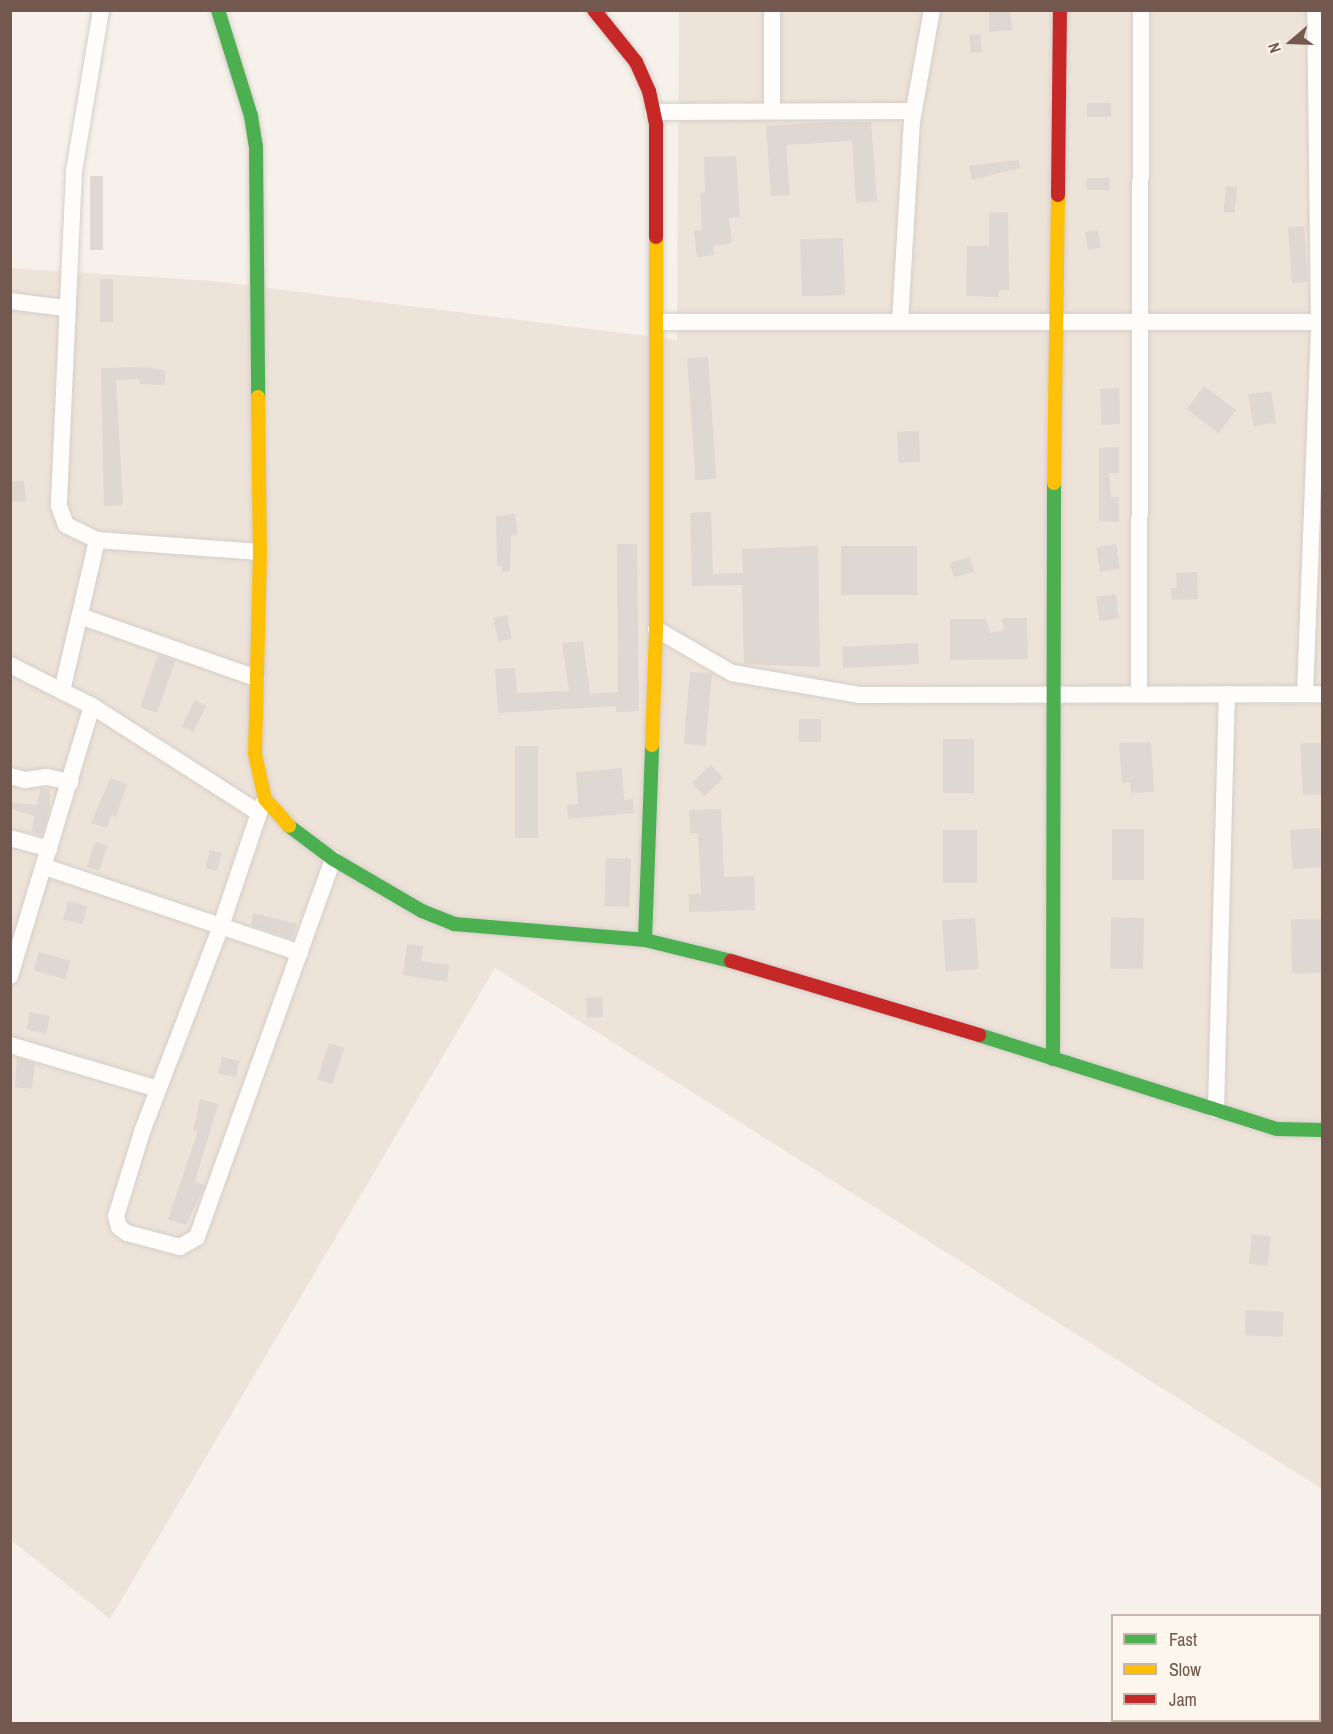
<!DOCTYPE html>
<html>
<head>
<meta charset="utf-8">
<style>
  body { margin:0 }
  #map { position:relative; width:1333px; height:1734px; overflow:hidden; background:#f6f1eb; font-family:"Archivo Narrow",sans-serif }
  div>[style] { position:absolute }
  [style*='--x'] { left:calc(var(--x)*1px); top:calc(var(--y)*1px); width:calc(var(--w)*1px); rotate:calc(var(--a)*1deg) }
  .residential>* { inset:0; background:#eee3d9 }
  .building>* { inset:0; background:#dfd7d1; transform-origin:0 0 }
  .roads { filter:drop-shadow(0 0 2px #d5cec9) drop-shadow(0 0 2px #d5cec9) }
  .street>* { height:16px; margin:-8px; padding:0 8px; transform-origin:8px; border-radius:8px; background:#fefdfc }
  .fast>* { height:14px; margin:-7px; padding:0 7px; transform-origin:7px; border-radius:7px; background:#4caf50 }
  .slow>* { height:14px; margin:-7px; padding:0 7px; transform-origin:7px; border-radius:7px; background:#ffc107 }
  .jam>* { height:14px; margin:-7px; padding:0 7px; transform-origin:7px; border-radius:7px; background:#c62828 }
  span { translate:-50% -50%; white-space:nowrap; text-align:center; line-height:1.15; -webkit-text-stroke:5px #fdf6ed; paint-order:stroke }
  .frame { position:absolute; inset:0; border:12px solid #72584e; pointer-events:none }
  .legend { position:absolute; left:1111px; top:1614px; width:210px; height:108px; box-sizing:border-box; background:#fdf6ed; border:2px solid #c5b7ad; margin:0; padding:8px 10px; list-style:none; font-size:18px; color:#72584e }
  .legend li { display:flex; align-items:center; gap:12px; height:30px }
  .legend b { width:30px; border:2px solid #c5b7ad }
  .north { position:absolute; left:1261px; top:12px; width:60px; height:60px; -webkit-text-stroke:4px #fdf6ed; paint-order:stroke; rotate:251deg; font-size:16px; font-weight:700; line-height:24px; text-align:center; color:#72584e }
  .north::after { content:''; display:block; margin:auto; width:21px; height:27px; background:#72584e; clip-path:polygon(50% 0,100% 100%,50% 72%,0 100%) }
</style>
</head>
<body>
<div id="map">
  <div class="residential">
    <i style="clip-path:polygon(679px 11px,1322px 11px,1322px 1489px,495px 968px,110px 1619px,11px 1540px,10px 268px,212px 281px,677px 340px)"></i>
  </div>
  <div class="building">
    <i style="clip-path:polygon(989px 10px,1010px 10px,1012px 30px,989px 32px)"></i>
    <i style="left:980px;top:34px;width:18px;height:11px;rotate:84deg"></i>
    <i style="left:1087px;top:103px;width:24px;height:14px"></i>
    <i style="clip-path:polygon(830px 122px,871px 122px,877px 201px,856px 203px,852px 141px,786px 145px,790px 195px,771px 196px,766px 126px)"></i>
    <i style="clip-path:polygon(736px 156px,740px 217px,729px 218px,732px 243px,713px 246px,714px 255px,697px 257px,694px 231px,702px 230px,700px 193px,705px 192px,704px 157px)"></i>
    <i style="clip-path:polygon(1019px 160px,1020px 168px,972px 180px,969px 166px)"></i>
    <i style="left:90px;top:176px;width:13px;height:74px"></i>
    <i style="left:1110px;top:178px;width:12px;height:23px;rotate:90deg"></i>
    <i style="left:1226px;top:186px;width:11px;height:26px;rotate:5deg"></i>
    <i style="clip-path:polygon(1008px 212px,1009px 290px,999px 290px,999px 297px,966px 296px,967px 246px,989px 246px,989px 213px)"></i>
    <i style="left:1304px;top:226px;width:56px;height:16px;rotate:86deg"></i>
    <i style="left:1098px;top:230px;width:18px;height:13px;rotate:81deg"></i>
    <i style="left:843px;top:238px;width:57px;height:43px;rotate:88deg"></i>
    <i style="left:100px;top:279px;width:13px;height:43px"></i>
    <i style="left:708px;top:357px;width:122px;height:21px;rotate:86deg"></i>
    <i style="clip-path:polygon(146px 367px,166px 371px,164px 385px,140px 384px,139px 379px,116px 380px,123px 505px,104px 506px,101px 368px)"></i>
    <i style="left:1204px;top:386px;width:40px;height:29px;rotate:37deg"></i>
    <i style="left:1119px;top:388px;width:36px;height:19px;rotate:88deg"></i>
    <i style="left:1271px;top:391px;width:32px;height:23px;rotate:81deg"></i>
    <i style="left:919px;top:431px;width:31px;height:22px;rotate:88deg"></i>
    <i style="clip-path:polygon(1119px 447px,1119px 473px,1109px 473px,1111px 497px,1119px 497px,1119px 522px,1099px 521px,1099px 448px)"></i>
    <i style="clip-path:polygon(10px 481px,24px 481px,26px 501px,10px 502px)"></i>
    <i style="clip-path:polygon(711px 512px,713px 574px,743px 573px,742px 549px,818px 546px,820px 667px,744px 664px,742px 585px,692px 586px,690px 513px)"></i>
    <i style="clip-path:polygon(515px 514px,518px 535px,511px 536px,510px 571px,502px 572px,502px 566px,497px 566px,496px 516px)"></i>
    <i style="clip-path:polygon(617px 544px,637px 544px,639px 711px,616px 712px,616px 706px,498px 713px,495px 669px,515px 668px,517px 693px,569px 691px,562px 643px,583px 641px,590px 694px,618px 692px)"></i>
    <i style="left:1116px;top:544px;width:25px;height:20px;rotate:81deg"></i>
    <i style="left:841px;top:546px;width:76px;height:49px"></i>
    <i style="left:970px;top:557px;width:15px;height:21px;rotate:74deg"></i>
    <i style="clip-path:polygon(1197px 572px,1198px 599px,1172px 600px,1171px 588px,1177px 588px,1176px 573px)"></i>
    <i style="left:1116px;top:594px;width:25px;height:20px;rotate:83deg"></i>
    <i style="left:507px;top:615px;width:24px;height:14px;rotate:78deg"></i>
    <i style="clip-path:polygon(1002px 618px,1027px 618px,1028px 659px,950px 660px,950px 619px,986px 619px,990px 633px,1004px 630px)"></i>
    <i style="left:918px;top:643px;width:21px;height:76px;rotate:87deg"></i>
    <i style="left:158px;top:655px;width:18px;height:55px;rotate:19deg"></i>
    <i style="left:690px;top:672px;width:22px;height:72px;rotate:5deg"></i>
    <i style="left:195px;top:700px;width:13px;height:29px;rotate:27deg"></i>
    <i style="left:821px;top:719px;width:23px;height:22px;rotate:90deg"></i>
    <i style="left:943px;top:739px;width:31px;height:54px"></i>
    <i style="clip-path:polygon(1151px 742px,1154px 792px,1131px 793px,1130px 782px,1122px 783px,1119px 743px)"></i>
    <i style="clip-path:polygon(1300px 743px,1323px 743px,1323px 794px,1303px 795px)"></i>
    <i style="left:515px;top:746px;width:23px;height:92px"></i>
    <i style="left:711px;top:765px;width:18px;height:26px;rotate:47deg"></i>
    <i style="clip-path:polygon(622px 768px,624px 800px,633px 799px,634px 813px,568px 819px,567px 805px,578px 804px,576px 772px)"></i>
    <i style="clip-path:polygon(110px 778px,127px 784px,116px 817px,111px 815px,107px 828px,91px 823px)"></i>
    <i style="clip-path:polygon(41px 788px,50px 790px,50px 808px,42px 834px,32px 832px,34px 816px,10px 809px,10px 802px,36px 805px)"></i>
    <i style="clip-path:polygon(721px 809px,724px 877px,754px 876px,755px 910px,689px 912px,689px 894px,701px 894px,698px 833px,690px 833px,689px 810px)"></i>
    <i style="left:1320px;top:828px;width:39px;height:30px;rotate:86deg"></i>
    <i style="left:1144px;top:829px;width:51px;height:32px;rotate:90deg"></i>
    <i style="left:943px;top:830px;width:34px;height:53px"></i>
    <i style="left:95px;top:842px;width:13px;height:26px;rotate:18deg"></i>
    <i style="left:210px;top:850px;width:12px;height:19px;rotate:14deg"></i>
    <i style="left:606px;top:858px;width:25px;height:48px;rotate:2deg"></i>
    <i style="left:68px;top:901px;width:20px;height:19px;rotate:15deg"></i>
    <i style="clip-path:polygon(253px 913px,297px 924px,292px 939px,251px 925px)"></i>
    <i style="left:975px;top:918px;width:51px;height:33px;rotate:86deg"></i>
    <i style="left:1144px;top:918px;width:51px;height:33px;rotate:91deg"></i>
    <i style="left:1321px;top:919px;width:54px;height:30px;rotate:89deg"></i>
    <i style="clip-path:polygon(407px 944px,423px 946px,421px 961px,449px 965px,447px 982px,403px 975px)"></i>
    <i style="left:39px;top:952px;width:33px;height:19px;rotate:16deg"></i>
    <i style="left:602px;top:997px;width:20px;height:16px;rotate:87deg"></i>
    <i style="left:30px;top:1012px;width:20px;height:18px;rotate:11deg"></i>
    <i style="left:329px;top:1043px;width:16px;height:38px;rotate:18deg"></i>
    <i style="left:222px;top:1057px;width:18px;height:17px;rotate:13deg"></i>
    <i style="clip-path:polygon(17px 1058px,35px 1063px,32px 1089px,15px 1087px)"></i>
    <i style="clip-path:polygon(200px 1099px,218px 1104px,195px 1182px,205px 1185px,186px 1225px,168px 1219px,198px 1131px,193px 1130px)"></i>
    <i style="left:1252px;top:1234px;width:19px;height:30px;rotate:6deg"></i>
    <i style="left:1246px;top:1310px;width:38px;height:25px;rotate:3deg"></i>
  </div>
  <div class="roads">
    <div class="street">
      <i style="--x:101;--y:10;--w:163;--a:99.5"></i>
      <i style="--x:74;--y:171;--w:335;--a:92.6"></i>
      <i style="--x:59;--y:506;--w:20;--a:70"></i>
      <i style="--x:66;--y:525;--w:34;--a:26"></i>
      <i style="--x:97;--y:540;--w:163;--a:4.2"></i>
      <i style="--x:772;--y:111;--w:101;--a:-90"></i>
      <i style="--x:653;--y:112;--w:261;--a:-0.2"></i>
      <i style="--x:10;--y:301;--w:55;--a:7.3"></i>
      <i style="--x:657;--y:322;--w:665;--a:0"></i>
      <i style="--x:900;--y:322;--w:201;--a:-86.6"></i>
      <i style="--x:912;--y:121;--w:113;--a:-79.8"></i>
      <i style="--x:80;--y:616;--w:187;--a:19.4"></i>
      <i style="--x:656;--y:629;--w:88;--a:30.1"></i>
      <i style="--x:732;--y:673;--w:129;--a:9.8"></i>
      <i style="--x:859;--y:695;--w:463;--a:-0.1"></i>
      <i style="--x:10;--y:665;--w:92;--a:26.6"></i>
      <i style="--x:92;--y:706;--w:198;--a:32.6"></i>
      <i style="--x:259;--y:813;--w:9;--a:-69"></i>
      <i style="--x:62;--y:691;--w:155;--a:-76.9"></i>
      <i style="--x:1139;--y:692;--w:682;--a:-89.83"></i>
      <i style="--x:1305;--y:694;--w:372;--a:-87.8"></i>
      <i style="--x:1319;--y:322;--w:312;--a:-90.7"></i>
      <i style="--x:10;--y:776;--w:16;--a:15"></i>
      <i style="--x:25;--y:780;--w:22;--a:-8"></i>
      <i style="--x:47;--y:777;--w:24;--a:12"></i>
      <i style="--x:259;--y:813;--w:119;--a:108.6"></i>
      <i style="--x:221;--y:926;--w:217;--a:111"></i>
      <i style="--x:143;--y:1129;--w:91;--a:107.2"></i>
      <i style="--x:116;--y:1216;--w:11;--a:75"></i>
      <i style="--x:119;--y:1227;--w:10;--a:37"></i>
      <i style="--x:127;--y:1233;--w:55;--a:14.8"></i>
      <i style="--x:180;--y:1247;--w:20;--a:-30"></i>
      <i style="--x:197;--y:1237;--w:402;--a:-70.2"></i>
      <i style="--x:10;--y:838;--w:41;--a:15.4"></i>
      <i style="--x:45;--y:867;--w:269;--a:18.6"></i>
      <i style="--x:10;--y:976;--w:282;--a:-73.1"></i>
      <i style="--x:10;--y:1045;--w:154;--a:16.6"></i>
      <i style="--x:1216;--y:1110;--w:416;--a:-88.5"></i>
    </div>
    <div class="fast">
      <i style="--x:218;--y:10;--w:111;--a:72.7"></i>
      <i style="--x:251;--y:116;--w:30;--a:81"></i>
      <i style="--x:256;--y:146;--w:251;--a:89.5"></i>
      <i style="--x:289;--y:826;--w:55;--a:36.9"></i>
      <i style="--x:333;--y:859;--w:103;--a:30.3"></i>
      <i style="--x:422;--y:911;--w:35;--a:22"></i>
      <i style="--x:454;--y:924;--w:192;--a:4.8"></i>
      <i style="--x:645;--y:940;--w:89;--a:13.7"></i>
      <i style="--x:645;--y:940;--w:195;--a:-87.9"></i>
      <i style="--x:979;--y:1035;--w:312;--a:17.5"></i>
      <i style="--x:1277;--y:1129;--w:45;--a:1.3"></i>
      <i style="--x:1053;--y:1059;--w:576;--a:-89.9"></i>
    </div>
    <div class="slow">
      <i style="--x:258;--y:397;--w:155;--a:89.3"></i>
      <i style="--x:260;--y:552;--w:202;--a:91.4"></i>
      <i style="--x:255;--y:754;--w:46;--a:77.5"></i>
      <i style="--x:265;--y:799;--w:36;--a:48"></i>
      <i style="--x:1054;--y:483;--w:288;--a:-89.2"></i>
      <i style="--x:652;--y:745;--w:116;--a:-88"></i>
      <i style="--x:656;--y:629;--w:392;--a:-90"></i>
    </div>
    <div class="jam">
      <i style="--x:594;--y:10;--w:67;--a:51.1"></i>
      <i style="--x:636;--y:62;--w:32;--a:66"></i>
      <i style="--x:649;--y:91;--w:35;--a:78"></i>
      <i style="--x:656;--y:125;--w:112;--a:90"></i>
      <i style="--x:1058;--y:195;--w:185;--a:-89.4"></i>
      <i style="--x:731;--y:961;--w:259;--a:16.6"></i>
    </div>
  </div>
  <div class="frame"></div>
  <ul class="legend">
  <li><b style="height:8px;background:#4caf50"></b>Fast</li>
  <li><b style="height:8px;background:#ffc107"></b>Slow</li>
  <li><b style="height:8px;background:#c62828"></b>Jam</li>
  </ul>
  <div class="north">N</div>
</div>
</body>
</html>
